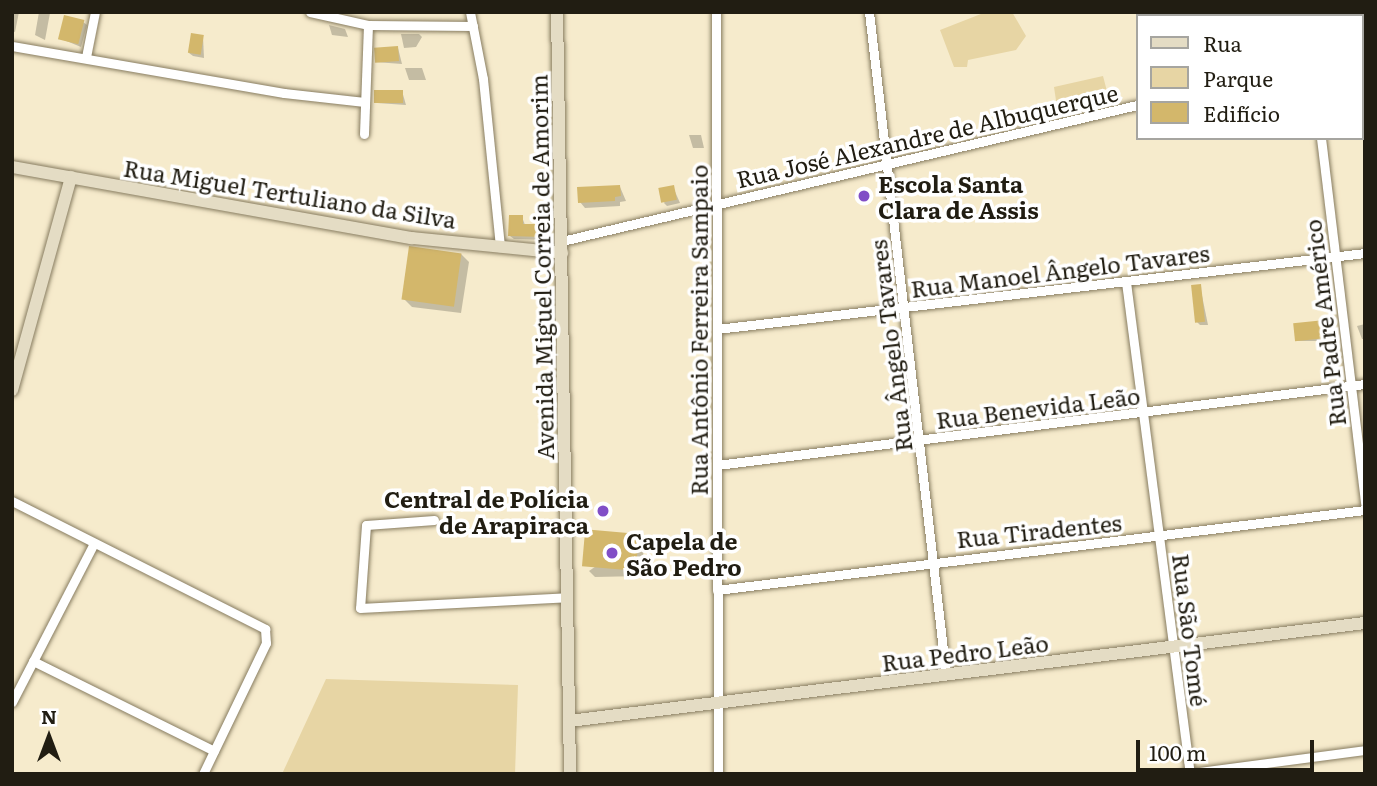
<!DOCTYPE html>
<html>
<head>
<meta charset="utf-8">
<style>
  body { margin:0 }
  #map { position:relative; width:1377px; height:786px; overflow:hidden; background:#f6ebcc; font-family:Literata,serif }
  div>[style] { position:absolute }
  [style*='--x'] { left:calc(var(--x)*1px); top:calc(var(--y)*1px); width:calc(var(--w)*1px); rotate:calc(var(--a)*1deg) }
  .green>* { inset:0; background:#e7d5a4 }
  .shadow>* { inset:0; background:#0003; transform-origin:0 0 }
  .building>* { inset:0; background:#d3b76b; transform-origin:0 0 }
  .roads { filter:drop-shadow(0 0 2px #877c60) drop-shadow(0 0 2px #877c60) }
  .street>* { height:9px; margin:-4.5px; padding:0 4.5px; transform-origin:4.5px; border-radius:4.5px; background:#fff }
  .secondary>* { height:12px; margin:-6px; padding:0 6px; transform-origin:6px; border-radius:6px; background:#e4dcc4 }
  .dots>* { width:19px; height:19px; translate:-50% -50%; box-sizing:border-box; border:4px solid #fff; border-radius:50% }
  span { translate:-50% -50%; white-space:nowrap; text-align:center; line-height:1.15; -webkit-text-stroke:7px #fff; paint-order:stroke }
  .street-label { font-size:23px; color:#211d12 }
  .poi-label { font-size:23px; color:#211d12; font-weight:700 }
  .left { translate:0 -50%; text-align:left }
  .right { translate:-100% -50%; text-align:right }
  .frame { position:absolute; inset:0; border:14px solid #211d12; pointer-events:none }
  .legend { position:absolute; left:1136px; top:14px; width:228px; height:126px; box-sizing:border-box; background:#fff; border:2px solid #a6a5a0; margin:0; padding:9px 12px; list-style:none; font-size:21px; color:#211d12 }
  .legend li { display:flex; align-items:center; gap:14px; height:35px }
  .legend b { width:35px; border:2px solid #a6a5a0 }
  .north { position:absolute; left:14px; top:702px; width:70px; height:70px; -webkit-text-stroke:5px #fff; paint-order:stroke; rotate:0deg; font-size:19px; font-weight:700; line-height:28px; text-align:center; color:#211d12 }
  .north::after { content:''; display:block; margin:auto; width:24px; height:32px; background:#211d12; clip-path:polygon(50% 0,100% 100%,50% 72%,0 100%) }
  .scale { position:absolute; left:1136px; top:740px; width:178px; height:32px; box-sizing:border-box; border:4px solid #211d12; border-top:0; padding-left:9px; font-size:21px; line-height:24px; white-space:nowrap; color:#211d12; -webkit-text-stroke:5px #fff; paint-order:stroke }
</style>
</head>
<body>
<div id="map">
  <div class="green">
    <i style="clip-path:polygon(986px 12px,1012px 12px,1026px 36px,1016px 50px,968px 60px,967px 67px,954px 67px,940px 30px)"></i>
    <i style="clip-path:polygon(1103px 76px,1109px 99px,1058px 114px,1054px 87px)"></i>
    <i style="clip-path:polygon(326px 679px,518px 685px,515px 774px,282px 774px)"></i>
  </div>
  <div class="shadow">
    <i style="clip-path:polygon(12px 12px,19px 12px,15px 32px,12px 31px)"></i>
    <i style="clip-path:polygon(39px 12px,50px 13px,45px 40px,35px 35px)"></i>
    <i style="left:584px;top:12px;width:33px;height:2px"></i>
    <i style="clip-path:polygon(83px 22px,87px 25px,81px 47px,59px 38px)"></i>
    <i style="clip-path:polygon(329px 25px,345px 29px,348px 37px,332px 35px)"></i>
    <i style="clip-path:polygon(401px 34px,419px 34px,422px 37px,416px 47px,404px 48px)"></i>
    <i style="clip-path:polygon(203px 37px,204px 58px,193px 56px,189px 53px)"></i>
    <i style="clip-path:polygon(398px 48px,402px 64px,375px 62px)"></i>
    <i style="clip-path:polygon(405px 68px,422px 68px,426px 80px,409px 80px)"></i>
    <i style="clip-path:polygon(402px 91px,406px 105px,377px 103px)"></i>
    <i style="clip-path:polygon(689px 135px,701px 135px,704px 148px,693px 148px)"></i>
    <i style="clip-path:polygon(620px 187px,626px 201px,620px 202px,620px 206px,585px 208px,580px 202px)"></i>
    <i style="clip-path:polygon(673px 187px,680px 203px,667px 206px,664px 203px)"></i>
    <i style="clip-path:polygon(522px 217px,525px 225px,544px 226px,547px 240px,514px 239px,510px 236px)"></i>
    <i style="clip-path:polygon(461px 254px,469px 262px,461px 313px,412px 307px,404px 299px)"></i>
    <i style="clip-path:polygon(1200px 286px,1208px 325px,1200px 325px,1197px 322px)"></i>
    <i style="clip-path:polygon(1324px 321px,1329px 341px,1296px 341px)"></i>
    <i style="clip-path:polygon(1365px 324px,1365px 339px,1362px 339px,1357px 326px)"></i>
    <i style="clip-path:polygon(639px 536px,644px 541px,642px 576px,595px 577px,589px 571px)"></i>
  </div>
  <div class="building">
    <i style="left:64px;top:15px;width:21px;height:25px;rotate:14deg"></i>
    <i style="left:191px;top:33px;width:13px;height:20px;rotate:9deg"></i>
    <i style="left:398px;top:46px;width:15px;height:24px;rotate:86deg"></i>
    <i style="left:374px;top:90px;width:29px;height:13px"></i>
    <i style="clip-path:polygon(620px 185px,621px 196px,615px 197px,615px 201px,578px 203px,577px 187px)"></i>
    <i style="left:674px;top:185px;width:15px;height:16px;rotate:79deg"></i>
    <i style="clip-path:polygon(509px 215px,523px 215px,523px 224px,545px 224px,544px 237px,508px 236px)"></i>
    <i style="left:409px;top:246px;width:53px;height:54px;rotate:8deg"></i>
    <i style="left:1201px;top:284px;width:38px;height:10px;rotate:84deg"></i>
    <i style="left:1325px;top:320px;width:18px;height:32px;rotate:84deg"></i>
    <i style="left:639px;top:534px;width:37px;height:54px;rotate:95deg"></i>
  </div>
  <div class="roads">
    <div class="street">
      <i style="--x:310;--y:12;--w:59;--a:12.6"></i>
      <i style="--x:368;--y:25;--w:105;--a:0.5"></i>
      <i style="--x:470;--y:12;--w:68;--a:79"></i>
      <i style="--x:483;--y:79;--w:169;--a:84.2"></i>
      <i style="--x:716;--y:12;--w:762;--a:89.85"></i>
      <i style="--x:869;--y:12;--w:667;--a:83.38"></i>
      <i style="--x:1273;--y:16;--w:4;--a:-76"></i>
      <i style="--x:12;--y:46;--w:276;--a:9.8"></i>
      <i style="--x:284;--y:93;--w:81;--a:6.4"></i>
      <i style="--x:1361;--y:55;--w:4;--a:0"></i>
      <i style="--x:86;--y:57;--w:46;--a:-78.7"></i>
      <i style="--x:364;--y:134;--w:109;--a:-87.9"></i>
      <i style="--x:1321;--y:138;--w:368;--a:83.1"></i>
      <i style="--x:562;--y:241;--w:591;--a:-13.31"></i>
      <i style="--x:1126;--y:282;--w:496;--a:82.6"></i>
      <i style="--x:717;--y:329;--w:652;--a:-6.69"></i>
      <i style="--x:717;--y:465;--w:653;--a:-7.13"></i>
      <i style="--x:12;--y:501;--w:284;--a:26.8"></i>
      <i style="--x:265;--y:629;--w:14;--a:86"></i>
      <i style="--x:266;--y:643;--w:145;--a:115.7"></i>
      <i style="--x:434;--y:520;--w:68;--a:175.8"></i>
      <i style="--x:366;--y:525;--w:83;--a:94.1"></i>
      <i style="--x:360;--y:608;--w:207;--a:-3"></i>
      <i style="--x:717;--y:590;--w:653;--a:-7.04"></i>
      <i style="--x:33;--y:661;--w:202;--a:26.4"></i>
      <i style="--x:12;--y:702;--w:177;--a:-62.7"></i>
      <i style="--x:1183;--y:774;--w:184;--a:-7.5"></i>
    </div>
    <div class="secondary">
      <i style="--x:557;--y:12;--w:762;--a:89.02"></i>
      <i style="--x:12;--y:167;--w:406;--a:10.1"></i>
      <i style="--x:412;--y:238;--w:151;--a:5.7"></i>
      <i style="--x:12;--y:390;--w:221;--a:-74.5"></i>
      <i style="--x:569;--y:721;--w:802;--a:-7.02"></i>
    </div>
  </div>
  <div class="dots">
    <i style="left:864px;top:196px;background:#814ec6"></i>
    <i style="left:603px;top:511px;background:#814ec6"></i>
    <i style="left:612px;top:553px;background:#814ec6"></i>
  </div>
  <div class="street-label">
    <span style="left:927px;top:135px;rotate:-13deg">Rua José Alexandre de Albuquerque</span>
    <span style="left:290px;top:193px;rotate:9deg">Rua Miguel Tertuliano da Silva</span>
    <span style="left:541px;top:267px;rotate:-91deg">Avenida Miguel Correia de Amorim</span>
    <span style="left:1060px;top:270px;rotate:-7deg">Rua Manoel Ângelo Tavares</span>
    <span style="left:1324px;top:323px;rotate:-97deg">Rua Padre Américo</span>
    <span style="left:698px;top:330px;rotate:-90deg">Rua Antônio Ferreira Sampaio</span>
    <span style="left:890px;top:346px;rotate:-97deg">Rua Ângelo Tavares</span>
    <span style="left:1038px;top:407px;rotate:-7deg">Rua Benevida Leão</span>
    <span style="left:1039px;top:530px;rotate:-6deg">Rua Tiradentes</span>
    <span style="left:1191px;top:630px;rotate:83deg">Rua São Tomé</span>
    <span style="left:965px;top:652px;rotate:-7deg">Rua Pedro Leão</span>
  </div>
  <div class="poi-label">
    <span class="left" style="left:878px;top:196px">Escola Santa<br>Clara de Assis</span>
    <span class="right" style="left:589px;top:511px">Central de Polícia<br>de Arapiraca</span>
    <span class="left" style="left:626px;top:553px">Capela de<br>São Pedro</span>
  </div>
  <div class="frame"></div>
  <ul class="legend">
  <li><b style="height:9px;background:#e4dcc4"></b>Rua</li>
  <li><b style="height:19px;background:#e7d5a4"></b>Parque</li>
  <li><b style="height:19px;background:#d3b76b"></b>Edifício</li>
  </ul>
  <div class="north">N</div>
  <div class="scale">100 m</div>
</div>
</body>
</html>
